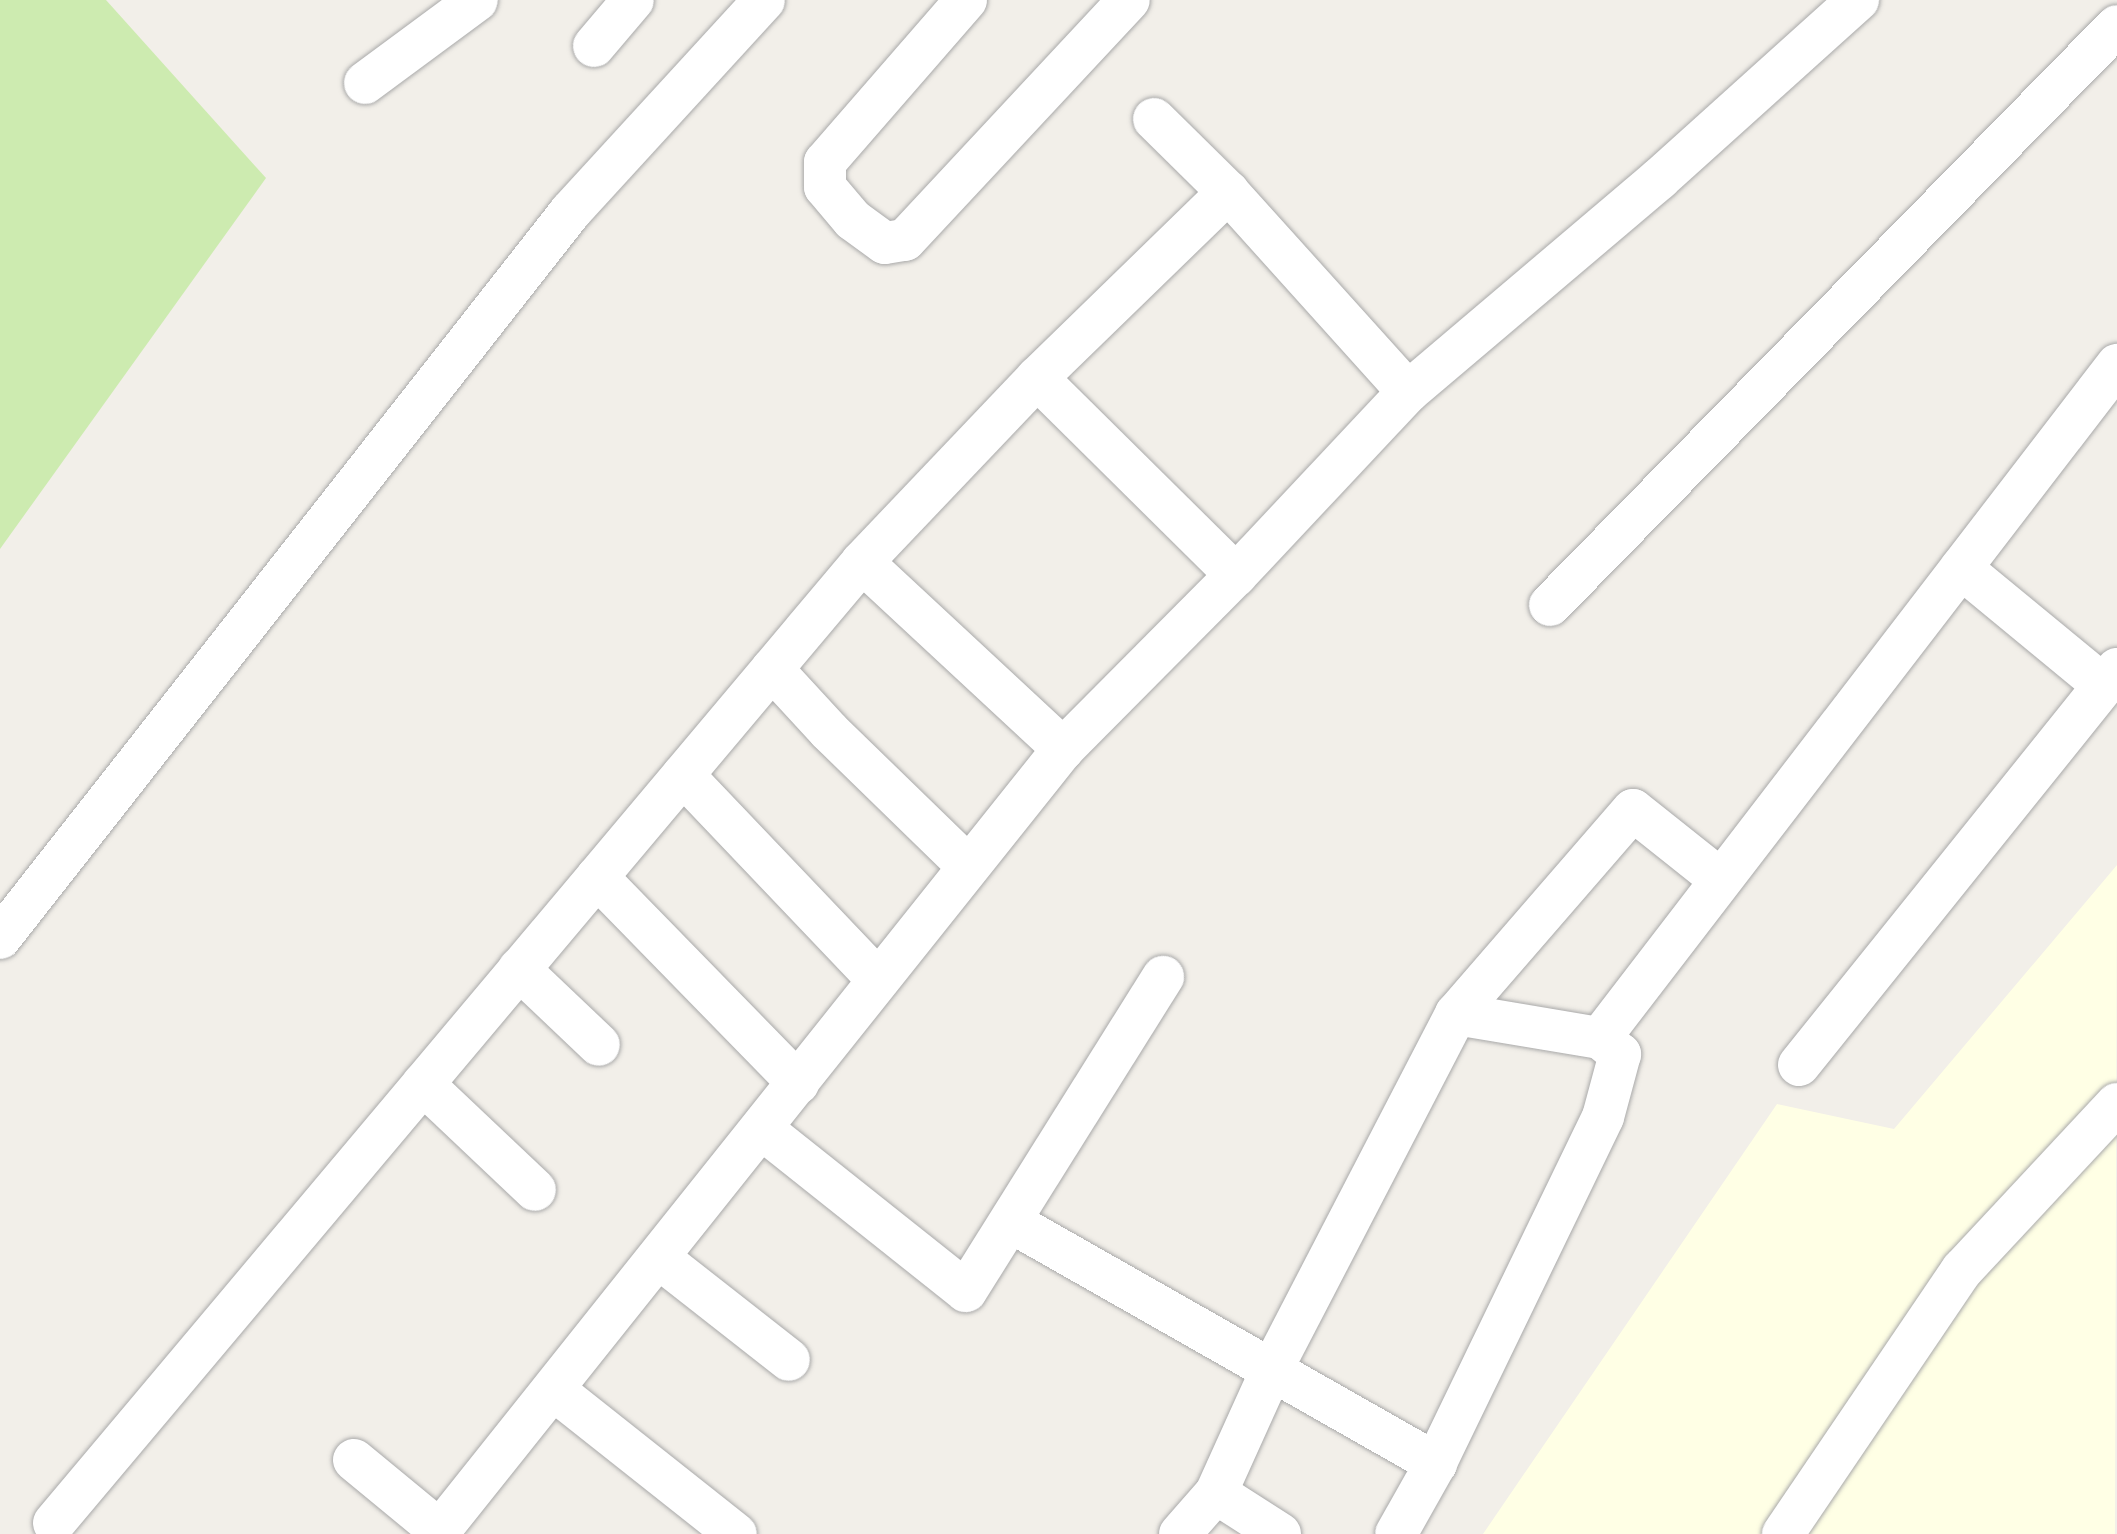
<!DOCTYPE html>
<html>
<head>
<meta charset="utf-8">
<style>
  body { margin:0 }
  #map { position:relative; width:2117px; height:1534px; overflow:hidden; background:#f2efe9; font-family:Mulish,sans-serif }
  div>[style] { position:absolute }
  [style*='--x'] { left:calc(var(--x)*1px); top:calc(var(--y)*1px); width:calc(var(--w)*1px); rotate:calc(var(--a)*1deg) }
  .education>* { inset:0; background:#ffffe5 }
  .grass>* { inset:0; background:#cdebb0 }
  .roads { filter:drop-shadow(0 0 2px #a9a9a9) drop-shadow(0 0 2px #a9a9a9) }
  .minor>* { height:42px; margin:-21px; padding:0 21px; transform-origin:21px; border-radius:21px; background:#fff }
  span { translate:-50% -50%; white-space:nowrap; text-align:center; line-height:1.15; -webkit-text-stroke:9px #fff; paint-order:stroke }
</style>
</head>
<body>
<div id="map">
  <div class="education">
    <i style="clip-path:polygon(2117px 865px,2115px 1534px,1483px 1534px,1777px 1104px,1894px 1129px)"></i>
  </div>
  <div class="grass">
    <i style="clip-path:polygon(0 0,106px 0,266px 178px,0 549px)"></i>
  </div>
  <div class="roads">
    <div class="minor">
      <i style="--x:966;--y:0;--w:215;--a:131"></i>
      <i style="--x:825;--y:162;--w:25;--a:90"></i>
      <i style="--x:825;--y:187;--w:43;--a:49.7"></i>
      <i style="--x:853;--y:220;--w:39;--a:36"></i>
      <i style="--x:885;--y:243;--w:20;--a:-9"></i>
      <i style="--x:905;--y:240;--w:328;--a:-47"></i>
      <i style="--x:594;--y:46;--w:60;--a:-49.7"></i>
      <i style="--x:365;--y:83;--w:139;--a:-36.5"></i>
      <i style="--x:1154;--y:119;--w:104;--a:44.6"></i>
      <i style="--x:1037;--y:378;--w:280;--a:44.7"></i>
      <i style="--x:862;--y:562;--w:275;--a:42.9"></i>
      <i style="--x:1961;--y:568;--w:185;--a:39.5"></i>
      <i style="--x:1550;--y:605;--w:810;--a:-45.6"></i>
      <i style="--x:772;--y:669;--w:84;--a:47.4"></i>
      <i style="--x:829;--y:731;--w:192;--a:44.2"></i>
      <i style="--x:683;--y:775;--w:283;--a:46.4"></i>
      <i style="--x:597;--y:877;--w:288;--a:45.7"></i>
      <i style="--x:0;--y:938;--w:923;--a:-51.86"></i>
      <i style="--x:570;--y:212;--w:287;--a:-47.5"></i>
      <i style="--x:519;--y:969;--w:110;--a:43.5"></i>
      <i style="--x:1456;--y:1014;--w:270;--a:-49.1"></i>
      <i style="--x:1633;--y:810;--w:112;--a:38.5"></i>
      <i style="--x:1600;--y:1038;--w:849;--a:-52.47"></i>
      <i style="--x:1799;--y:1065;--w:508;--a:-51.23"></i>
      <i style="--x:423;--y:1084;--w:154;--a:43.4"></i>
      <i style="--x:762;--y:1129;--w:260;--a:38.5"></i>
      <i style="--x:966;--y:1291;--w:371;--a:-57.9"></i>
      <i style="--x:1011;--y:1222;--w:489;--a:29.6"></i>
      <i style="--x:659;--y:1258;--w:165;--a:38.1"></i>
      <i style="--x:554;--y:1390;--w:232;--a:38.4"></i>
      <i style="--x:354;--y:1460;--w:112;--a:39.5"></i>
      <i style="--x:1216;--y:1493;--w:76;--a:32.6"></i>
      <i style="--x:54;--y:1523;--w:1256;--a:-49.94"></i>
      <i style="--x:862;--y:562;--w:254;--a:-46.4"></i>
      <i style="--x:1037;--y:378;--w:267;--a:-44.2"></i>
      <i style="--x:1228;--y:192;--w:269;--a:48"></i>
      <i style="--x:437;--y:1534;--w:1004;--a:-51.43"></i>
      <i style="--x:1063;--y:749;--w:245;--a:-45.2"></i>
      <i style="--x:1236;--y:575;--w:251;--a:-46.8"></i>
      <i style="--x:1408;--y:392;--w:329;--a:-40.3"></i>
      <i style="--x:1659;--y:179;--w:268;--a:-42"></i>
      <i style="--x:1180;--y:1534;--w:55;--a:-48.7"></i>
      <i style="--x:1216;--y:1493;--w:136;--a:-65.7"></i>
      <i style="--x:1272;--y:1369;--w:400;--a:-62.6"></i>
      <i style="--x:1456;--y:1014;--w:146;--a:9.5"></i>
      <i style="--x:1600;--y:1038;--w:26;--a:39"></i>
      <i style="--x:1620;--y:1054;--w:65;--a:105.1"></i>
      <i style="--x:1603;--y:1117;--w:384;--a:115.8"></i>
      <i style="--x:1436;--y:1463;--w:81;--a:119.4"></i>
      <i style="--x:1783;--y:1534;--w:319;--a:-55.9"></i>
      <i style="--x:1962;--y:1270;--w:227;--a:-47"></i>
    </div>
  </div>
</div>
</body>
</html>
